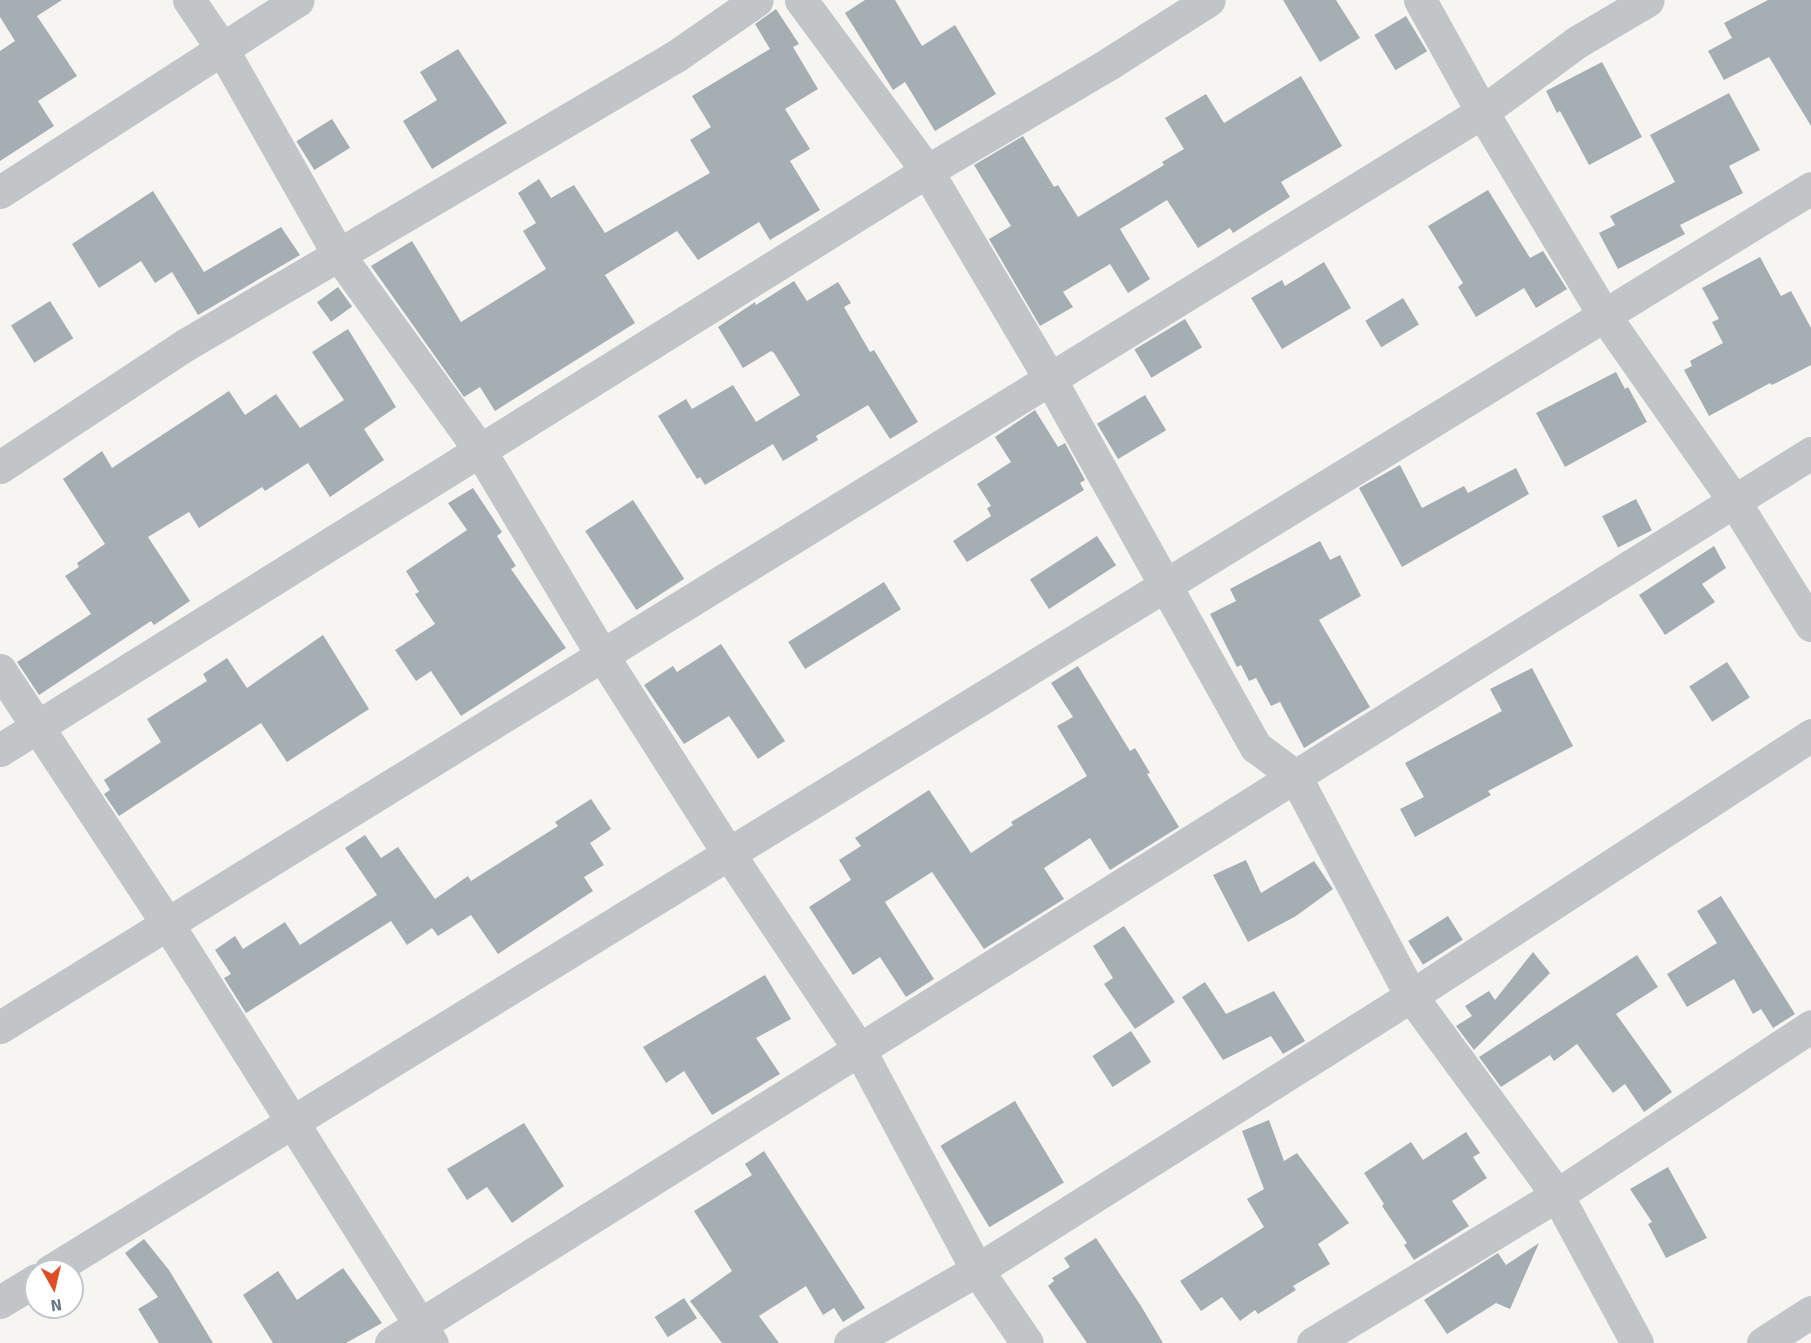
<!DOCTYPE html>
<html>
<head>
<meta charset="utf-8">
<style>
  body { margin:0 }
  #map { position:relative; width:1811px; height:1343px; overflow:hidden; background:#f6f5f2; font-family:Signika,sans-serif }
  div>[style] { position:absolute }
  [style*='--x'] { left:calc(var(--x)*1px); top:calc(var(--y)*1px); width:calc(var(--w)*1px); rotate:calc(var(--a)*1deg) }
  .building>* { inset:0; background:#a5aeb3; transform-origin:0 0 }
  .minor>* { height:33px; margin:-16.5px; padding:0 16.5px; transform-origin:16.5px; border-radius:16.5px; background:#c1c5c8 }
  span { translate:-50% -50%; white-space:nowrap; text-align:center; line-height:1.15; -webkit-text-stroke:6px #fff; paint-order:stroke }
  .north { position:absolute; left:24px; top:1259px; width:60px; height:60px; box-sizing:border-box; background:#fff; border:2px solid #c1c8cd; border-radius:50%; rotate:172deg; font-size:16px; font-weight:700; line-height:24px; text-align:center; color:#657683 }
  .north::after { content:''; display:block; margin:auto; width:21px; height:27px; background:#e14e26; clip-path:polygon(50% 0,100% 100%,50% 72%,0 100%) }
</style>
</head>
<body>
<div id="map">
  <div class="building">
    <i style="clip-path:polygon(0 0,62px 0,37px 16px,77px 76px,38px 101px,54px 126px,0 161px,0 51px,15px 41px,0 17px)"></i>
    <i style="clip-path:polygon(865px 0,895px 0,922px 46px,955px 25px,996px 94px,935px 131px,905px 82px,893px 90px,845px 13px)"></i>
    <i style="clip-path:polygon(1283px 0,1336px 0,1360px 38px,1320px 62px)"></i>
    <i style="clip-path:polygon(1768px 0,1811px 0,1811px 126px,1769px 57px,1724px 80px,1708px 51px,1732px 38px,1724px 23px)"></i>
    <i style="clip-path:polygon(776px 9px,799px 44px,793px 47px,818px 89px,785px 109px,810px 149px,790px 161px,820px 210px,770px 240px,759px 222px,698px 260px,677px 231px,605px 275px,635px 323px,495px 411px,480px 387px,464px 397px,371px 266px,412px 241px,461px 322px,546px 269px,523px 231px,536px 223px,518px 193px,539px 179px,551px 198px,574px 185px,605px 233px,710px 173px,690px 140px,711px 127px,692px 96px,770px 49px,755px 24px)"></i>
    <i style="left:1406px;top:16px;width:41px;height:37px;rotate:59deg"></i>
    <i style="clip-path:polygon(458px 49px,507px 123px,432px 169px,403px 121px,437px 100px,420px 72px)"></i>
    <i style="clip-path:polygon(1602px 62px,1642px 137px,1589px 165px,1560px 111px,1557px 113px,1546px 91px)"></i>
    <i style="clip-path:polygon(1301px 76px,1342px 146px,1281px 182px,1290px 197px,1233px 233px,1230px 228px,1198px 248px,1167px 200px,1120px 229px,1150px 279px,1128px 293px,1110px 264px,1063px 292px,1073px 307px,1040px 326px,989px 239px,1011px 226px,974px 165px,1023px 136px,1054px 187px,1058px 185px,1078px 217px,1164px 165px,1162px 162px,1184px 149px,1165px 118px,1206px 94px,1224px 123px)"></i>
    <i style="clip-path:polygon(1729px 93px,1760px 150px,1729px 166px,1743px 193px,1680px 225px,1685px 234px,1618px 269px,1599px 233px,1615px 225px,1610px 216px,1675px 182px,1650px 135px)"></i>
    <i style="left:332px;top:119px;width:34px;height:42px;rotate:58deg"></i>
    <i style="clip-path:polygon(1488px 190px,1530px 258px,1543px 251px,1567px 289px,1536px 308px,1524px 288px,1476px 317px,1458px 287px,1463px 283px,1428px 226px)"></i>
    <i style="clip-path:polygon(153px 191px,204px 272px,281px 227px,300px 255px,198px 315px,172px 272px,155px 283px,141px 261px,99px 288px,72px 244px)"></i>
    <i style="clip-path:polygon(1760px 257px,1781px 296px,1791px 291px,1811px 328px,1811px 365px,1772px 385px,1770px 383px,1709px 416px,1684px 370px,1692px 366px,1690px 361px,1723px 343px,1712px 322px,1719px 319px,1702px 288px)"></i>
    <i style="clip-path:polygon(1324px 262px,1351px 308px,1282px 349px,1251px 298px,1282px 280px,1285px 286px)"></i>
    <i style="clip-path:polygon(794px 281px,807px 301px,838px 282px,851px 303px,844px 307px,870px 352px,874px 350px,918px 422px,890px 439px,868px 405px,816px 436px,818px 440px,783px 461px,773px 444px,705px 485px,700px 477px,697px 479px,658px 416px,686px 399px,692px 409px,733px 385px,756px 422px,800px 395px,774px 353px,771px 351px,743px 368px,718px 327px,755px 302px,756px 305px)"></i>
    <i style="left:338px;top:287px;width:24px;height:26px;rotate:54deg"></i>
    <i style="left:1403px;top:298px;width:31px;height:44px;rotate:59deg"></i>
    <i style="left:50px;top:301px;width:44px;height:46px;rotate:58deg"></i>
    <i style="left:1185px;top:319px;width:33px;height:59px;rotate:59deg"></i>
    <i style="clip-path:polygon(348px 329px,396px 407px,364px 429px,384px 460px,330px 497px,308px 463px,265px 491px,262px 487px,199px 528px,189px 512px,148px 537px,190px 601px,154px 625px,151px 621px,39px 695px,17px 662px,91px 614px,65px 576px,79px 567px,77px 563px,105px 544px,63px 479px,102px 451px,112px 468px,229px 391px,245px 415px,276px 394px,300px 428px,344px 400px,312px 352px)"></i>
    <i style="clip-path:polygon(1616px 372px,1625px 389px,1628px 387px,1647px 422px,1565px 467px,1536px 413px)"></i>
    <i style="left:1145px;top:395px;width:41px;height:56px;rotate:59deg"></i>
    <i style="clip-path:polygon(1035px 410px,1058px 447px,1065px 443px,1085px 480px,1080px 483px,1084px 490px,967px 562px,953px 541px,991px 516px,987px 508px,991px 506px,977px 484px,1011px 462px,995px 437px)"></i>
    <i style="clip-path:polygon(1400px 465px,1422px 508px,1464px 486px,1468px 493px,1516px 468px,1529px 494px,1402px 567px,1359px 488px)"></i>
    <i style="clip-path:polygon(473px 488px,502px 532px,497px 536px,516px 566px,511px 569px,566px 648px,461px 716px,431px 671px,416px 681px,395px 650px,435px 624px,415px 594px,419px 592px,406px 571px,467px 530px,448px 503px)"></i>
    <i style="left:1636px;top:499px;width:35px;height:38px;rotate:63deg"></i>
    <i style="left:633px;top:500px;width:94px;height:57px;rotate:57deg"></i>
    <i style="left:1097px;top:536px;width:35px;height:80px;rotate:57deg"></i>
    <i style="clip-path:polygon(1320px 541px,1330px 560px,1340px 555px,1361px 596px,1319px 620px,1370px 707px,1304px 748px,1280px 702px,1271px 706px,1256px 678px,1249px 681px,1241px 665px,1237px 667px,1210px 614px,1236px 601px,1230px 589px)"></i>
    <i style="clip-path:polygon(1714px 546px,1726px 568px,1702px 584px,1715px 602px,1665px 635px,1639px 595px)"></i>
    <i style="left:884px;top:582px;width:32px;height:113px;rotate:58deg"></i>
    <i style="clip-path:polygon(323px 635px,369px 709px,287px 762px,261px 723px,119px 816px,104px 794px,110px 790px,104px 780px,161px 742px,147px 719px,207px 681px,203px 674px,227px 658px,247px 688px)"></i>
    <i style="clip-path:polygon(721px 644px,785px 741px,758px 759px,729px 716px,684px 744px,644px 685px,673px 666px,677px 672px)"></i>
    <i style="left:1727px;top:662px;width:42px;height:45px;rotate:57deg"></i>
    <i style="clip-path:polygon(1078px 666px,1130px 751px,1135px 748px,1150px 773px,1147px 774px,1179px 827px,1110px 870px,1090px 838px,1044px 868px,1064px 899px,984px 949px,932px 872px,885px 902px,934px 979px,906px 997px,880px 957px,853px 975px,809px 907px,851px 880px,839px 860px,861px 846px,855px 838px,929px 790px,971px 853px,1013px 825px,1011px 822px,1087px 776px,1057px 726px,1073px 717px,1051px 683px)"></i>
    <i style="clip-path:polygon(1532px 668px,1573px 746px,1488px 791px,1491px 795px,1415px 837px,1400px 809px,1424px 797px,1405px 763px,1502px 711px,1490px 689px)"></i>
    <i style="clip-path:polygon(591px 799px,611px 829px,590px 843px,604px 865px,584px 877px,593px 891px,498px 954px,471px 915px,438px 936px,432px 928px,407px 945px,391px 921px,246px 1013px,224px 978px,231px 974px,215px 950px,235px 936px,243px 949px,285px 922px,300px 945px,377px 895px,345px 848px,365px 835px,381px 858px,398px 847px,435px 899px,468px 876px,471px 881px,558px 826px,555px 822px)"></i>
    <i style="clip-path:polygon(1246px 860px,1261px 893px,1314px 861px,1333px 889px,1296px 916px,1248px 942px,1213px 875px)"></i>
    <i style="clip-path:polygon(1721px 896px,1795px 1014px,1773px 1028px,1761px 1009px,1753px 1014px,1734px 979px,1687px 1007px,1667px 974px,1717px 943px,1697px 911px)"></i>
    <i style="left:1448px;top:916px;width:28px;height:47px;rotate:58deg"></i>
    <i style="clip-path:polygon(1124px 926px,1175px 1002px,1135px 1029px,1104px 984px,1113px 978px,1093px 946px)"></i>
    <i style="clip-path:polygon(1533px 952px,1550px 973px,1474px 1050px,1456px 1026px,1472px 1016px,1465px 1006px,1489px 991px,1495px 1000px)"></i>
    <i style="clip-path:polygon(1637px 955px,1658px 987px,1616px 1014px,1672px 1092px,1644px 1112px,1625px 1084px,1613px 1093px,1577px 1044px,1554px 1061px,1550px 1055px,1501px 1087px,1479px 1057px)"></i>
    <i style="clip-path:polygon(765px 975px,791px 1019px,756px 1038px,780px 1074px,712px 1115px,684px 1071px,666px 1083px,643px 1047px)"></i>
    <i style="clip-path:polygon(1205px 982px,1226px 1014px,1274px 991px,1305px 1041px,1283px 1054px,1271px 1036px,1223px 1060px,1182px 997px)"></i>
    <i style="left:1131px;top:1031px;width:37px;height:46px;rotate:57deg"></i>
    <i style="left:1015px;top:1101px;width:95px;height:87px;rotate:59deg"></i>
    <i style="clip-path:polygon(1269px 1120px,1284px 1161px,1297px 1153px,1349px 1223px,1318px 1244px,1330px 1264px,1293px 1286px,1296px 1290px,1258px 1314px,1255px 1310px,1240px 1321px,1222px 1297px,1201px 1311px,1180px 1281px,1264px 1227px,1247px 1199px,1264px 1189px,1242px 1131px)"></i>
    <i style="clip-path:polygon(524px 1123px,564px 1186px,512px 1223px,487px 1187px,467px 1200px,447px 1169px)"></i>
    <i style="clip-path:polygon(1466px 1132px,1480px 1153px,1473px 1157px,1487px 1178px,1452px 1201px,1469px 1226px,1414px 1260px,1404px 1245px,1407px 1243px,1382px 1206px,1384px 1204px,1364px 1173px,1411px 1142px,1423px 1160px)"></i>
    <i style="clip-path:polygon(764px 1151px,865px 1308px,843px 1322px,834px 1308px,823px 1315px,806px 1286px,759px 1316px,779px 1343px,722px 1343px,690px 1301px,732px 1271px,694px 1211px,752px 1175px,745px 1164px)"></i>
    <i style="clip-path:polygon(1668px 1167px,1707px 1238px,1666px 1258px,1648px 1224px,1652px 1222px,1630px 1189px)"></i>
    <i style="clip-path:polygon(1096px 1238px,1141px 1306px,1163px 1343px,1087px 1343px,1048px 1286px,1054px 1281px,1052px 1278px,1070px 1267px,1064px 1258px)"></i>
    <i style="clip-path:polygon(144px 1239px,169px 1270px,213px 1343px,159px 1343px,138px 1309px,158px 1297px,125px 1253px)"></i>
    <i style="clip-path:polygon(1539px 1243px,1510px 1309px,1496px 1303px,1447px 1334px,1424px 1300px,1498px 1253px,1506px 1265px)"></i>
    <i style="clip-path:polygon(343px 1268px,382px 1323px,346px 1343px,273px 1343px,243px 1295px,278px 1271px,297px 1300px)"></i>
    <i style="left:684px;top:1298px;width:24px;height:35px;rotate:57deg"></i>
  </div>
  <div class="minor">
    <i style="--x:189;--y:0;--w:57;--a:55.8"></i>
    <i style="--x:221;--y:47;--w:238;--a:60.5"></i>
    <i style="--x:338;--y:254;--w:241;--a:54.1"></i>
    <i style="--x:479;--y:449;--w:240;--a:59.2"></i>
    <i style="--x:602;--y:655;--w:236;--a:57.5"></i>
    <i style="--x:729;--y:854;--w:234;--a:56.3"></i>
    <i style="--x:859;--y:1049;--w:251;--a:61.9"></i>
    <i style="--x:977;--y:1270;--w:88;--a:55.6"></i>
    <i style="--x:801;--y:0;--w:212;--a:53.6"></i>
    <i style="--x:927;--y:171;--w:242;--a:59.4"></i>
    <i style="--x:1050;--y:379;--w:422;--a:60.8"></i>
    <i style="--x:1256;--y:747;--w:49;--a:36.6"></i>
    <i style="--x:1295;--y:776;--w:249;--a:62.2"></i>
    <i style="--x:1411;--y:996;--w:247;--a:53.7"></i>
    <i style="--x:1557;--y:1195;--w:168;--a:61.6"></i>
    <i style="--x:1420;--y:0;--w:128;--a:61"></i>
    <i style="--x:1482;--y:112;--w:237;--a:59"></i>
    <i style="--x:1604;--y:315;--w:227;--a:55"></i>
    <i style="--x:1734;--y:501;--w:146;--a:58.2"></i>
    <i style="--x:0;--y:192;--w:354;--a:-32.8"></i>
    <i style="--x:0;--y:467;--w:222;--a:-33.4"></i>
    <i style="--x:185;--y:345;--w:570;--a:-30.48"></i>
    <i style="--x:676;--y:56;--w:98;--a:-34.7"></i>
    <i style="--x:0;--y:670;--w:303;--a:56.6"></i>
    <i style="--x:167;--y:923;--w:497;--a:57.8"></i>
    <i style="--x:0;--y:750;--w:1093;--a:-31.99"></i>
    <i style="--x:927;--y:171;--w:212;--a:-30.5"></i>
    <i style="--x:1110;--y:63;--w:117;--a:-32.5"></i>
    <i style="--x:0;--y:1027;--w:1742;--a:-31.69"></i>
    <i style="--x:1482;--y:112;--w:118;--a:-36.4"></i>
    <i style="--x:1577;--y:42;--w:82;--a:-30.6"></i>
    <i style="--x:50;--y:1271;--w:2067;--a:-31.59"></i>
    <i style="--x:0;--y:1302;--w:42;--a:-31.4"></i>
    <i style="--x:391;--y:1343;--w:1676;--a:-32.08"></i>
    <i style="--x:850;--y:1343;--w:146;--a:-29.9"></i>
    <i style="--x:977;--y:1270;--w:513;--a:-32.27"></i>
    <i style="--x:1411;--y:996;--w:478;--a:-33.1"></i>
    <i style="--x:1313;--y:1343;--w:285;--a:-31.2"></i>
    <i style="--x:1557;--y:1195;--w:305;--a:-33.6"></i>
    <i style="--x:1763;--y:1343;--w:57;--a:-32.9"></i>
  </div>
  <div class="north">N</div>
</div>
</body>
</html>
